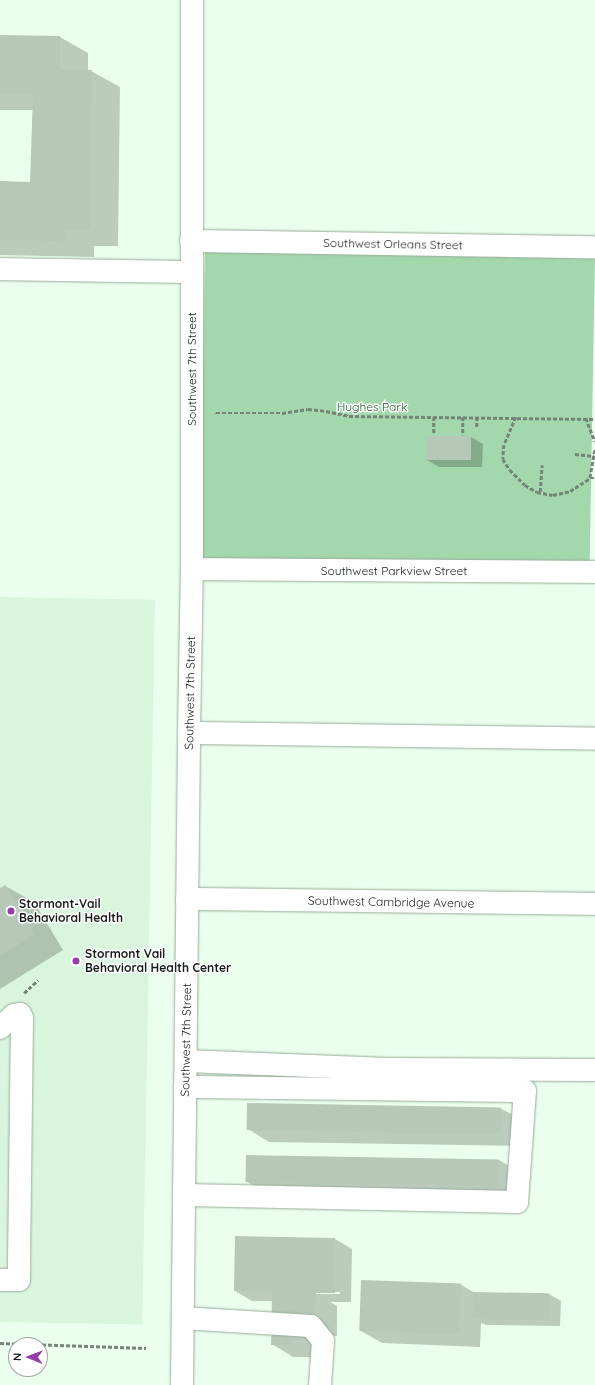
<!DOCTYPE html>
<html>
<head>
<meta charset="utf-8">
<style>
  body { margin:0 }
  #map { position:relative; width:595px; height:1385px; overflow:hidden; background:#eaffed; font-family:Quicksand,sans-serif }
  div>[style] { position:absolute }
  [style*='--x'] { left:calc(var(--x)*1px); top:calc(var(--y)*1px); width:calc(var(--w)*1px); rotate:calc(var(--a)*1deg) }
  .built>* { inset:0; background:#daf5de; transform-origin:0 0 }
  .green>* { inset:0; background:#a3d8ac; transform-origin:0 0 }
  .shadow>* { inset:0; background:#0003 }
  .building>* { inset:0; background:#b6c9b9; transform-origin:0 0 }
  .path>* { height:2.5px; margin-top:-1.25px; transform-origin:0; background:repeating-linear-gradient(90deg,#768478 0 4px,transparent 0 6px) }
  .roads { filter:drop-shadow(0 0 1px #99ab9b) drop-shadow(0 0 1px #99ab9b) }
  .minor>* { height:22px; margin:-11px; padding:0 11px; transform-origin:11px; border-radius:11px; background:#fff }
  .dots>* { width:11px; height:11px; translate:-50% -50%; box-sizing:border-box; border:2px solid #fff; border-radius:50% }
  span { translate:-50% -50%; white-space:nowrap; text-align:center; line-height:1.15; -webkit-text-stroke:3px #fff; paint-order:stroke }
  .street-label { font-size:12px; color:#161d17 }
  .park-label { font-size:12px; color:#1e5c2f }
  .poi-label { font-size:12px; color:#161d17; font-weight:700 }
  .left { translate:0 -50%; text-align:left }
  .north { position:absolute; left:8px; top:1337px; width:40px; height:40px; box-sizing:border-box; background:#fff; border:1px solid #a2a5a2; border-radius:50%; rotate:271deg; font-size:11px; font-weight:700; line-height:16px; text-align:center; color:#161d17 }
  .north::after { content:''; display:block; margin:auto; width:14px; height:18px; background:#953ca8; clip-path:polygon(50% 0,100% 100%,50% 72%,0 100%) }
</style>
</head>
<body>
<div id="map">
  <div class="built">
    <i style="left:0;top:597px;width:155px;height:725px;rotate:1deg"></i>
  </div>
  <div class="green">
    <i style="left:205px;top:252px;width:390px;height:306px;rotate:1deg"></i>
  </div>
  <div class="shadow">
    <i style="clip-path:polygon(0 36px,60px 37px,88px 53px,88px 71px,91px 71px,120px 87px,118px 246px,94px 246px,94px 257px,0 255px,0 182px,31px 183px,33px 110px,0 110px)"></i>
    <i style="clip-path:polygon(471px 437px,483px 444px,482px 467px,439px 467px,427px 460px)"></i>
    <i style="clip-path:polygon(5px 886px,34px 902px,63px 950px,0 989px,0 889px)"></i>
    <i style="clip-path:polygon(500px 1108px,522px 1120px,522px 1146px,269px 1142px,248px 1129px)"></i>
    <i style="clip-path:polygon(247px 1156px,499px 1160px,521px 1173px,520px 1198px,268px 1194px,246px 1181px)"></i>
    <i style="clip-path:polygon(evenodd,335px 1239px,352px 1249px,351px 1302px,330px 1302px,337px 1306px,337px 1336px,313px 1335px,313px 1357px,293px 1357px,272px 1344px,272px 1301px,252px 1301px,235px 1291px,335px 1239px,313px 1292px,340px 1292px,340px 1294px,316px 1294px,313px 1292px)"></i>
    <i style="clip-path:polygon(460px 1284px,475px 1293px,549px 1294px,561px 1301px,560px 1326px,486px 1325px,481px 1323px,480px 1347px,382px 1343px,361px 1331px)"></i>
  </div>
  <div class="building">
    <i style="clip-path:polygon(0 35px,60px 36px,60px 70px,92px 70px,90px 230px,66px 230px,66px 241px,0 240px,0 181px,30px 182px,33px 95px,0 95px)"></i>
    <i style="left:426px;top:436px;width:45px;height:24px"></i>
    <i style="clip-path:polygon(5px 885px,35px 934px,0 956px,0 888px)"></i>
    <i style="left:247px;top:1103px;width:254px;height:27px;rotate:1deg"></i>
    <i style="left:246px;top:1155px;width:253px;height:27px;rotate:1deg"></i>
    <i style="clip-path:polygon(235px 1236px,335px 1238px,335px 1293px,316px 1293px,315px 1324px,292px 1323px,292px 1345px,271px 1345px,272px 1292px,234px 1291px)"></i>
    <i style="left:361px;top:1280px;width:100px;height:51px;rotate:2deg"></i>
    <i style="left:473px;top:1292px;width:76px;height:27px;rotate:1deg"></i>
  </div>
  <div class="path">
    <i style="--x:216;--y:414;--w:1;--a:-90"></i>
    <i style="--x:216;--y:413;--w:66;--a:0"></i>
    <i style="--x:282;--y:413;--w:26;--a:-9"></i>
    <i style="--x:308;--y:409;--w:18;--a:6"></i>
    <i style="--x:326;--y:411;--w:24;--a:12"></i>
    <i style="--x:349;--y:416;--w:246;--a:0.7"></i>
    <i style="--x:434;--y:417;--w:17;--a:90"></i>
    <i style="--x:463;--y:417;--w:18;--a:90"></i>
    <i style="--x:477;--y:417;--w:11;--a:90"></i>
    <i style="--x:516;--y:417;--w:30;--a:113"></i>
    <i style="--x:504;--y:445;--w:14;--a:94"></i>
    <i style="--x:503;--y:459;--w:13;--a:58"></i>
    <i style="--x:510;--y:470;--w:21;--a:45"></i>
    <i style="--x:525;--y:485;--w:14;--a:30"></i>
    <i style="--x:537;--y:492;--w:16;--a:11"></i>
    <i style="--x:553;--y:495;--w:17;--a:-13"></i>
    <i style="--x:570;--y:491;--w:24;--a:-33"></i>
    <i style="--x:586;--y:418;--w:25;--a:69"></i>
    <i style="--x:595;--y:450;--w:28;--a:100"></i>
    <i style="--x:590;--y:478;--w:5;--a:0"></i>
    <i style="--x:575;--y:454;--w:19;--a:6"></i>
    <i style="--x:540;--y:492;--w:27;--a:-86"></i>
    <i style="--x:24;--y:993;--w:19;--a:-43"></i>
    <i style="--x:0;--y:1343;--w:146;--a:2"></i>
  </div>
  <div class="roads">
    <div class="minor">
      <i style="--x:191;--y:241;--w:404;--a:0.9"></i>
      <i style="--x:0;--y:269;--w:192;--a:0.9"></i>
      <i style="--x:192;--y:569;--w:403;--a:0.4"></i>
      <i style="--x:189;--y:733;--w:406;--a:0.8"></i>
      <i style="--x:187;--y:899;--w:408;--a:0.7"></i>
      <i style="--x:0;--y:1028;--w:19;--a:-43"></i>
      <i style="--x:14;--y:1015;--w:6;--a:-9"></i>
      <i style="--x:20;--y:1014;--w:4;--a:63"></i>
      <i style="--x:22;--y:1018;--w:262;--a:90.7"></i>
      <i style="--x:19;--y:1280;--w:19;--a:180"></i>
      <i style="--x:186;--y:1061;--w:201;--a:2.3"></i>
      <i style="--x:387;--y:1069;--w:208;--a:0.3"></i>
      <i style="--x:185;--y:1195;--w:332;--a:1.2"></i>
      <i style="--x:517;--y:1202;--w:111;--a:-85.9"></i>
      <i style="--x:525;--y:1091;--w:340;--a:-179.3"></i>
      <i style="--x:183;--y:1318;--w:128;--a:3.6"></i>
      <i style="--x:311;--y:1326;--w:19;--a:51"></i>
      <i style="--x:323;--y:1341;--w:44;--a:93.9"></i>
      <i style="--x:182;--y:1385;--w:652;--a:-89.38"></i>
      <i style="--x:189;--y:733;--w:164;--a:-89"></i>
      <i style="--x:192;--y:569;--w:569;--a:-90"></i>
    </div>
  </div>
  <div class="dots">
    <i style="left:11px;top:911px;background:#953ca8"></i>
    <i style="left:76px;top:961px;background:#953ca8"></i>
  </div>
  <div class="street-label">
    <span style="left:393px;top:244px;rotate:1deg">Southwest Orleans Street</span>
    <span style="left:192px;top:369px;rotate:-90deg">Southwest 7th Street</span>
    <span style="left:394px;top:571px">Southwest Parkview Street</span>
    <span style="left:190px;top:693px;rotate:-89deg">Southwest 7th Street</span>
    <span style="left:391px;top:902px;rotate:1deg">Southwest Cambridge Avenue</span>
    <span style="left:186px;top:1040px;rotate:-89deg">Southwest 7th Street</span>
  </div>
  <div class="park-label">
    <span style="left:372px;top:407px">Hughes Park</span>
  </div>
  <div class="poi-label">
    <span class="left" style="left:19px;top:911px">Stormont-Vail<br>Behavioral Health</span>
    <span class="left" style="left:85px;top:961px">Stormont Vail<br>Behavioral Health Center</span>
  </div>
  <div class="north">N</div>
</div>
</body>
</html>
